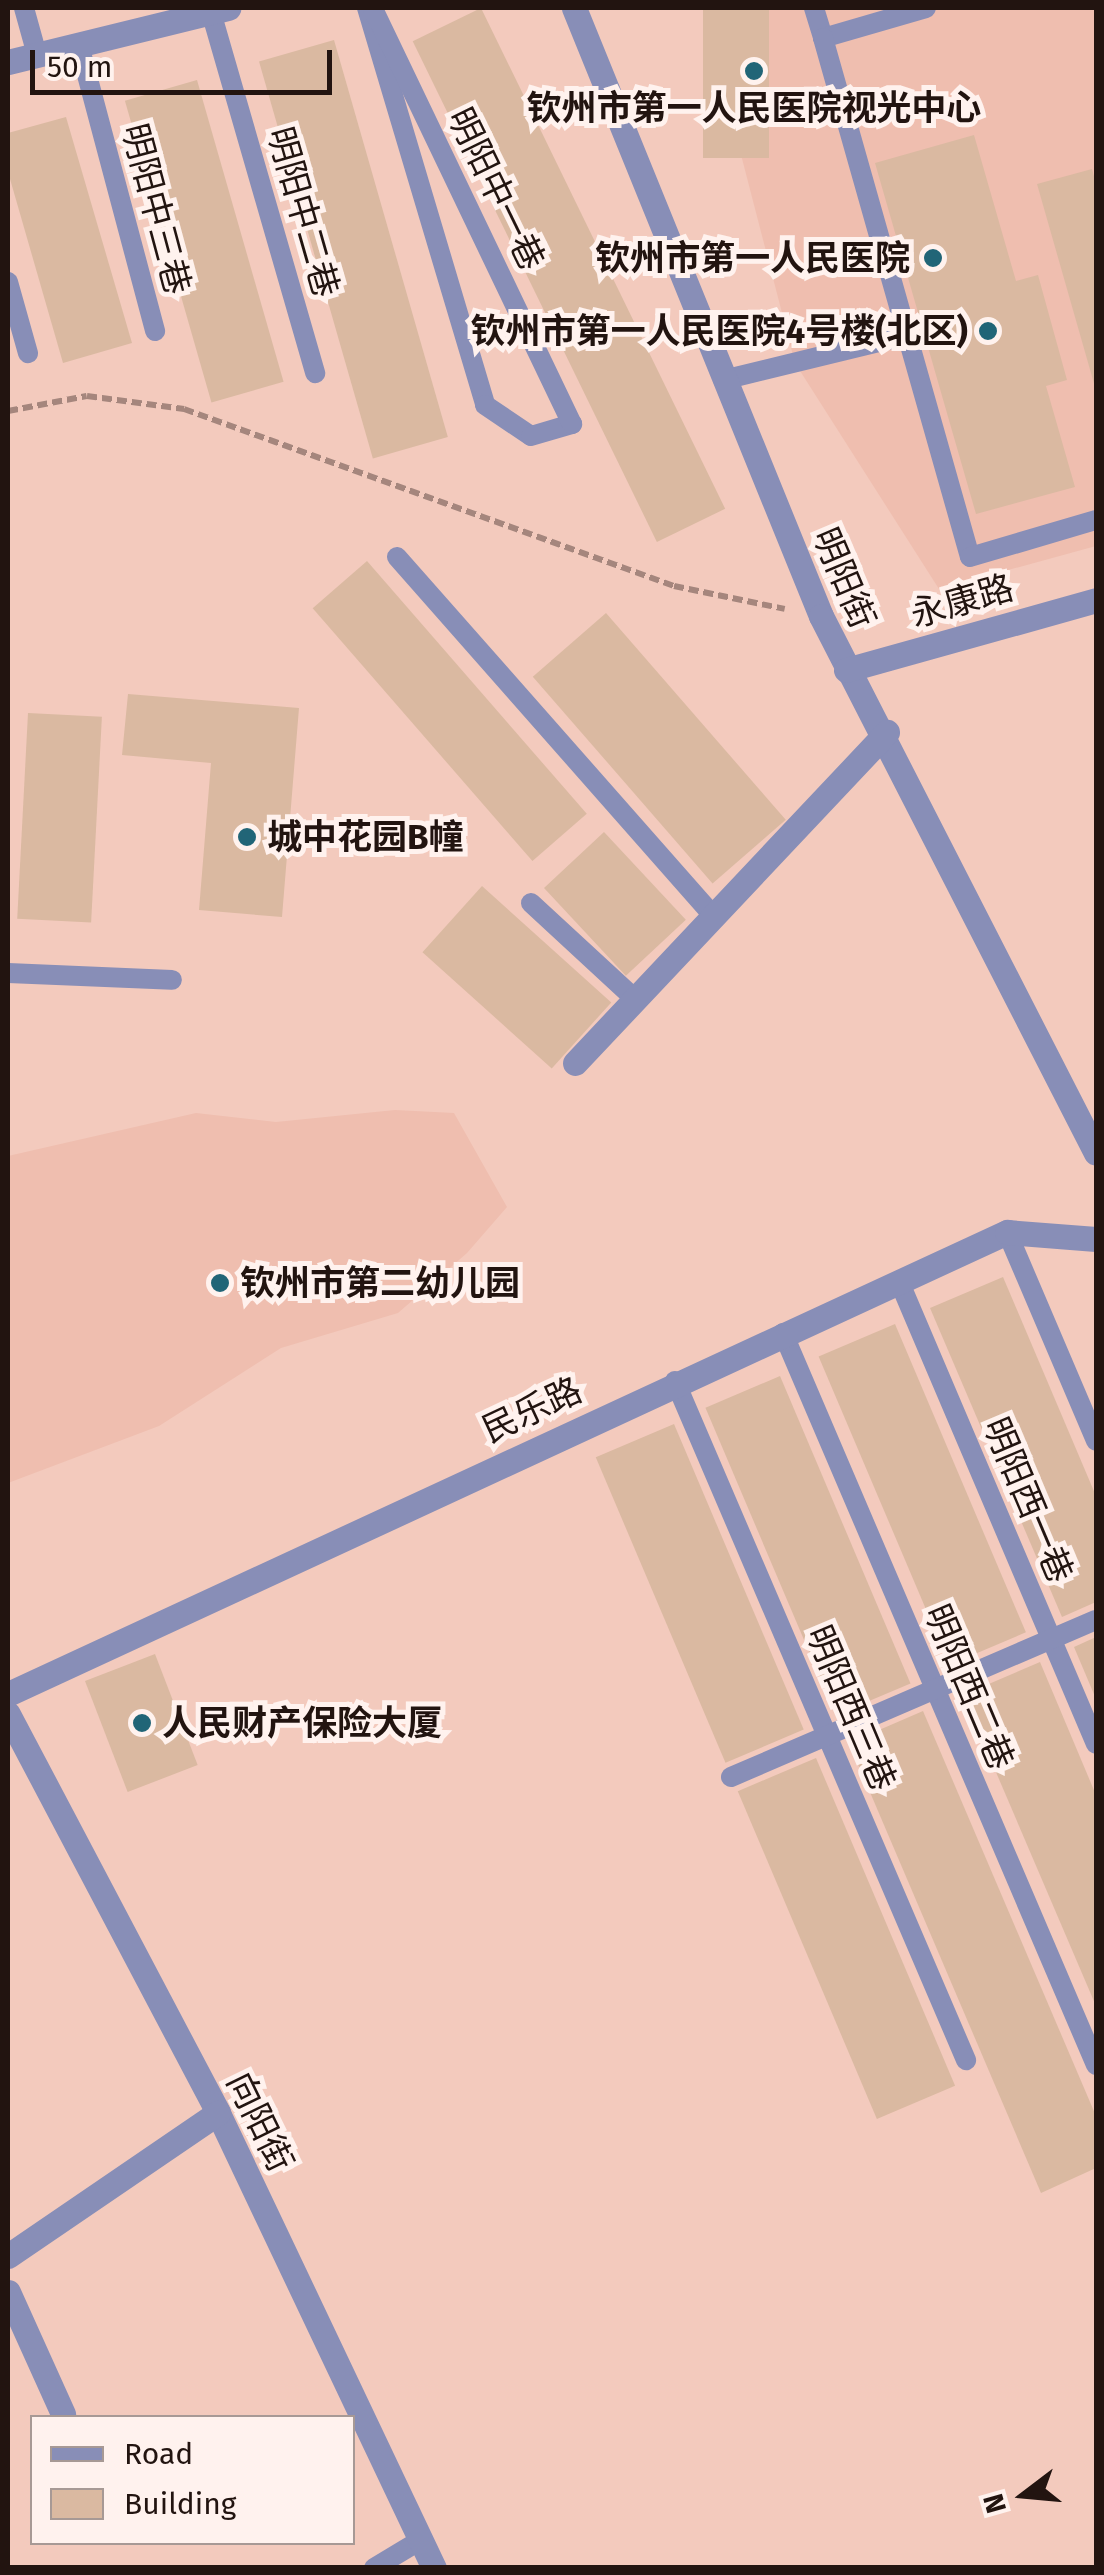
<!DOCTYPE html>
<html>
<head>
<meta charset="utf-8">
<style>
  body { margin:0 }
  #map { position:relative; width:1104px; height:2575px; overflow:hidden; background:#f3cabd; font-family:"Fira Sans","Noto Sans SC",sans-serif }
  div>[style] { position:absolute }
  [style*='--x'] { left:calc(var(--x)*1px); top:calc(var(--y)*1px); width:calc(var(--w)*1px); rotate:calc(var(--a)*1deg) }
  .built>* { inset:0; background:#efbeaf }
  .building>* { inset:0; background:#dab9a1; transform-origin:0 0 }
  .path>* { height:6px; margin-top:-3px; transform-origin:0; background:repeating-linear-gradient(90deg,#a5867d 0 10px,transparent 0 15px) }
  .lane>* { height:20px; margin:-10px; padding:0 10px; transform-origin:10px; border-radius:10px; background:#888eb7 }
  .street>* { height:25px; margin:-12.5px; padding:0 12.5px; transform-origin:12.5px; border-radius:12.5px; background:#888eb7 }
  .dots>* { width:28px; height:28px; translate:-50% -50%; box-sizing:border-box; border:5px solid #fff2ee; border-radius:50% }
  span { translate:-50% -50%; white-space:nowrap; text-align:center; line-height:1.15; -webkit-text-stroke:10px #fff2ee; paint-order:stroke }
  .poi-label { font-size:35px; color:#221410; font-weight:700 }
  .right { translate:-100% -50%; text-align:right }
  .left { translate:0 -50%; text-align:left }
  .street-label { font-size:35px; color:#221410 }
  .frame { position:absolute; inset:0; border:10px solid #221410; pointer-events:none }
  .legend { position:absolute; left:30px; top:2415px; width:325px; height:130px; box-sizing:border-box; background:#fff2ee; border:2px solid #a79995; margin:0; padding:12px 18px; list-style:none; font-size:30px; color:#221410 }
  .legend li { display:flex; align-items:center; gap:20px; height:50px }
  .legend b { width:50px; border:2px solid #a79995 }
  .north { position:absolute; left:974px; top:2445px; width:100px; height:100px; -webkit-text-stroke:8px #fff2ee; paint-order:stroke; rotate:254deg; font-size:28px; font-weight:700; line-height:40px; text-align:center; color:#221410 }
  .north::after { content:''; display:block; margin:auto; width:35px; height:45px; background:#221410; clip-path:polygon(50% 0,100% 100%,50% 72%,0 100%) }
  .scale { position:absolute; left:30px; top:50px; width:302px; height:45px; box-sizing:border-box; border:5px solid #221410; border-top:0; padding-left:12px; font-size:30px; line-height:35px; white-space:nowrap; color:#221410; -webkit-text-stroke:8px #fff2ee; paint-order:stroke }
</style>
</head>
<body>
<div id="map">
  <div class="built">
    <i style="clip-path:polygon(703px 8px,1096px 8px,1096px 546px,939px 589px,795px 363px)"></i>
    <i style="clip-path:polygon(395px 1110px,454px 1113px,507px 1207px,467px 1253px,398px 1313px,281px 1348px,159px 1426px,8px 1483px,8px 1156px,196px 1113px,276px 1122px)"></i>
  </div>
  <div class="building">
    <i style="left:481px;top:8px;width:557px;height:76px;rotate:64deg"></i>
    <i style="left:703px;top:8px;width:66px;height:150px"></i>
    <i style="left:334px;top:40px;width:413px;height:78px;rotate:74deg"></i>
    <i style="left:197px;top:80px;width:314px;height:75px;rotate:74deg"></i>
    <i style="clip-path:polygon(66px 117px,132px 343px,63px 363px,8px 172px,8px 133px)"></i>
    <i style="clip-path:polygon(974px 135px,1016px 281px,1038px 275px,1067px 380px,1046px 386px,1075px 487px,976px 514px,875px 163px)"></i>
    <i style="clip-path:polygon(1092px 169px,1096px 184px,1095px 387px,1037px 184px)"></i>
    <i style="left:367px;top:561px;width:335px;height:72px;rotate:49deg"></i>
    <i style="left:606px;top:613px;width:274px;height:97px;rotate:49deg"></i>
    <i style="clip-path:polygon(128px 694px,299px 708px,282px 917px,199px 910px,211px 763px,122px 755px)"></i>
    <i style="left:28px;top:713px;width:74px;height:206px;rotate:3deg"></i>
    <i style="left:604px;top:832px;width:120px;height:82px;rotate:47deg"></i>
    <i style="left:482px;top:886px;width:174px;height:89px;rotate:42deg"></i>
    <i style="clip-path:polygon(1003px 1277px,1096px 1496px,1096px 1602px,1062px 1617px,930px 1308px)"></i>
    <i style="left:895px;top:1324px;width:335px;height:83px;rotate:67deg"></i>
    <i style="left:780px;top:1376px;width:334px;height:81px;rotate:67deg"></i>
    <i style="left:674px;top:1424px;width:332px;height:85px;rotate:67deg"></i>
    <i style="clip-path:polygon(1096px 1637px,1096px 1699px,1074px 1647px)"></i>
    <i style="left:155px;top:1654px;width:119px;height:75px;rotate:69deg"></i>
    <i style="clip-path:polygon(1040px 1662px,1096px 1795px,1096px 2006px,963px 1695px)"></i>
    <i style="clip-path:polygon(923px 1711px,1096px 2116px,1096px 2168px,1041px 2193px,849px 1743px)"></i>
    <i style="left:816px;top:1758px;width:356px;height:85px;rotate:67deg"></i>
  </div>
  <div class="path">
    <i style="--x:8;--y:411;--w:80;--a:-10.8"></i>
    <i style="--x:87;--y:396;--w:98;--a:7.6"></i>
    <i style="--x:184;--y:409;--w:521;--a:19.86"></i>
    <i style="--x:674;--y:586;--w:113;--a:11.7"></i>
  </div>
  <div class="lane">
    <i style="--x:24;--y:8;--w:49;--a:74.5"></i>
    <i style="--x:367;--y:8;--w:414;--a:73.4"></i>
    <i style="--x:485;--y:405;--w:55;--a:34"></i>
    <i style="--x:531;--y:436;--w:43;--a:-16.3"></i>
    <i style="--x:572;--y:424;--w:461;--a:-115.6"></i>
    <i style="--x:814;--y:8;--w:31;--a:73"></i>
    <i style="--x:823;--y:38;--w:107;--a:-16.2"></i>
    <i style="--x:211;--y:12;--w:376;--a:73.9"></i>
    <i style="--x:823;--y:38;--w:539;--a:74.19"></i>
    <i style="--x:970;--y:557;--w:131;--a:-16.4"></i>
    <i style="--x:79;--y:45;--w:296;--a:75.1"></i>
    <i style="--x:8;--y:282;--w:74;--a:74.3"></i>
    <i style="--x:723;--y:380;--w:189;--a:-13.7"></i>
    <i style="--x:397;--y:557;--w:479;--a:48.6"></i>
    <i style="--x:531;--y:903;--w:142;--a:42.7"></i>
    <i style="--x:8;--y:973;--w:164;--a:2.4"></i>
    <i style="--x:1007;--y:1232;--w:227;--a:66.9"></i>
    <i style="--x:899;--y:1281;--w:503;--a:66.95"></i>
    <i style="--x:783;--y:1333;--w:796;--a:66.85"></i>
    <i style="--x:675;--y:1381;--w:739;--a:66.8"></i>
    <i style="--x:731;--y:1777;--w:397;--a:-23.3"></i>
    <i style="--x:374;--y:2568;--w:52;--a:-31"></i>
  </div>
  <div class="street">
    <i style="--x:574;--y:8;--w:656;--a:67.89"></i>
    <i style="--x:821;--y:616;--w:603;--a:62.88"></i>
    <i style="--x:8;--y:62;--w:227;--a:-13.8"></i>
    <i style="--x:846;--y:670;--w:260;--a:-15.6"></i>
    <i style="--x:575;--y:1063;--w:455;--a:-46.7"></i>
    <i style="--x:8;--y:1694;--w:1101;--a:-24.82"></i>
    <i style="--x:1007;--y:1232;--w:89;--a:4.5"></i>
    <i style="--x:8;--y:1714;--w:451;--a:62.2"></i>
    <i style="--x:218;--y:2113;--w:504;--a:64.61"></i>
    <i style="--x:8;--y:2256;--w:254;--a:-34.3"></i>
    <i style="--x:8;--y:2292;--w:134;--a:65.7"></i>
  </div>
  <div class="dots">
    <i style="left:754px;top:71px;background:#216577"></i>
    <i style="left:933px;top:258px;background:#216577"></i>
    <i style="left:988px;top:331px;background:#216577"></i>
    <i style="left:247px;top:837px;background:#216577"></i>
    <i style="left:220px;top:1283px;background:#216577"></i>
    <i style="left:142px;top:1723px;background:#216577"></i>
  </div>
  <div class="poi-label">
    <span style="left:754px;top:108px">钦州市第一人民医院视光中心</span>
    <span class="right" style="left:910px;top:258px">钦州市第一人民医院</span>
    <span class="right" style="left:968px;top:331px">钦州市第一人民医院4号楼(北区)</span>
    <span class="left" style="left:267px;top:837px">城中花园B幢</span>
    <span class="left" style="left:240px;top:1283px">钦州市第二幼儿园</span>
    <span class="left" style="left:162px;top:1723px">人民财产保险大厦</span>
  </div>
  <div class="street-label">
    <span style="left:496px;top:189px;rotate:64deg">明阳中一巷</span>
    <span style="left:156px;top:209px;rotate:75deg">明阳中三巷</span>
    <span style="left:303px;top:212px;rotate:74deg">明阳中二巷</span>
    <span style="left:844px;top:578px;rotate:67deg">明阳街</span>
    <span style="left:962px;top:601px;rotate:-16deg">永康路</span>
    <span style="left:532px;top:1410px;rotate:-25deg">民乐路</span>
    <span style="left:1028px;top:1500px;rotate:67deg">明阳西一巷</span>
    <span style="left:969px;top:1687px;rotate:67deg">明阳西二巷</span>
    <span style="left:851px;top:1708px;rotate:67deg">明阳西三巷</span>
    <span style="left:260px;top:2122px;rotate:64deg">向阳街</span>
  </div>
  <div class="frame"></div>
  <ul class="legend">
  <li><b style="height:12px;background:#888eb7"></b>Road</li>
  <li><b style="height:28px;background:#dab9a1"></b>Building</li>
  </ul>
  <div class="north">N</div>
  <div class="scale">50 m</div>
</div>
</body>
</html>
